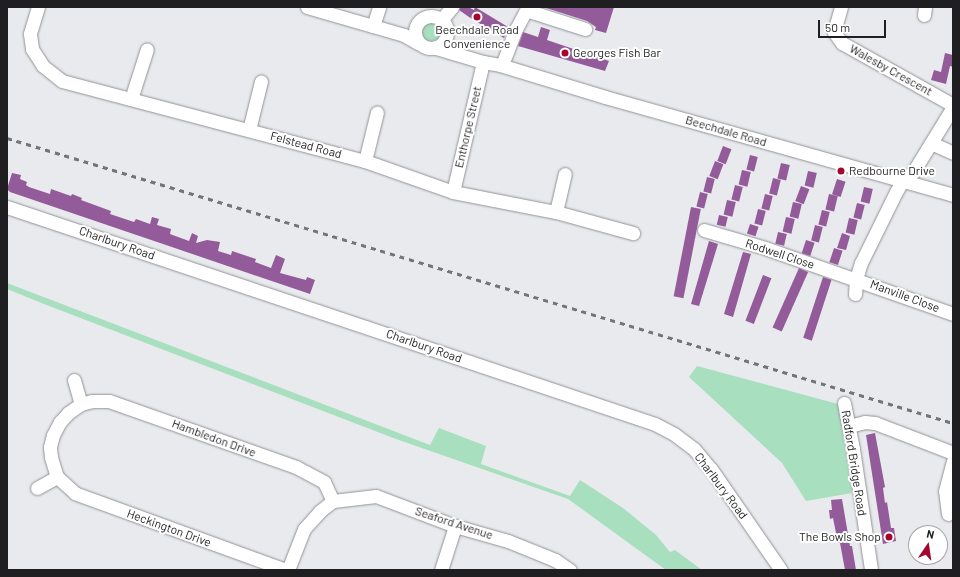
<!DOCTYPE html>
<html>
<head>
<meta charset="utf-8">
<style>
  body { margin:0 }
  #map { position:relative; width:960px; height:577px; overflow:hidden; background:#e9eaee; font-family:Barlow,sans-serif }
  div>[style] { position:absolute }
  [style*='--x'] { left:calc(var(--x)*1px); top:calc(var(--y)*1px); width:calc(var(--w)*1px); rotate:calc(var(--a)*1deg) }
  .green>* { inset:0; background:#a8dfbf }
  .round { border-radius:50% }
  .building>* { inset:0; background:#945b9a; transform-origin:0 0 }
  .roads { filter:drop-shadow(0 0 1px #919296) drop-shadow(0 0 1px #919296) }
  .minor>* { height:13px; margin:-6.5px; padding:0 6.5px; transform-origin:6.5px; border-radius:6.5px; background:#fff }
  .minor>.ring { margin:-6.5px; padding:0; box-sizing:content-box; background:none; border:13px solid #fff; border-radius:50% }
  .rail>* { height:2.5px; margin-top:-1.25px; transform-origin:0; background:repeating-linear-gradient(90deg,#747477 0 5px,transparent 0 10px) }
  .dots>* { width:11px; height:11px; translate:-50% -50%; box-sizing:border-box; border:2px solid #fff; border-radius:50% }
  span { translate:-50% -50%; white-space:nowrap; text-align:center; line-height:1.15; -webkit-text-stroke:4px #fff; paint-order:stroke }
  .poi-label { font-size:12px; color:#1f1f21 }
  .left { translate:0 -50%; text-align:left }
  .right { translate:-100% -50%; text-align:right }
  .street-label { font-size:12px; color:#1f1f21 }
  .frame { position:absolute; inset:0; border:8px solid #1f1f21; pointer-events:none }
  .north { position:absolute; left:908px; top:525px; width:40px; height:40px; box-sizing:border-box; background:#fff; border:1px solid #a5a5a6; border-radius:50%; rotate:13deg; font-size:11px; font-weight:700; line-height:16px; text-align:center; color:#1f1f21 }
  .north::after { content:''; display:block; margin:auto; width:14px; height:18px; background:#a4062d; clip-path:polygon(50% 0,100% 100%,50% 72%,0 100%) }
  .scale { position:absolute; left:818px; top:20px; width:68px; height:18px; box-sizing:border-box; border:2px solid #1f1f21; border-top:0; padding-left:5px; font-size:12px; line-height:14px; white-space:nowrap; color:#1f1f21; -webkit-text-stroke:3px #fff; paint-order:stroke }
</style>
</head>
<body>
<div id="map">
  <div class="green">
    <i class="round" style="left:421px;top:21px;width:20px;height:20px"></i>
    <i style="clip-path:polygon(7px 283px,430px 445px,439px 428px,486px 446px,481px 464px,570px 496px,580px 480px,623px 508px,656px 535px,670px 552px,675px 550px,702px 570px,666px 570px,568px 499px,396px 439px,44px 304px,7px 289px)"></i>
    <i style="clip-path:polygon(697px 366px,838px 404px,852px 493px,806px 501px,782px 463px,689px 377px)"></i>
  </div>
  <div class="building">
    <i style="clip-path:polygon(460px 7px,468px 7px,474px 10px,475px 7px,508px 27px,504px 38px,469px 17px,459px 10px)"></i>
    <i style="clip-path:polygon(543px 7px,614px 7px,606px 33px,595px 30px,596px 27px,587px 21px)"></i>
    <i style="clip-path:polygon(541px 27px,550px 30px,547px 40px,609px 61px,605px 71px,518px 46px,523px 32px,538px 37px)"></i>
    <i style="clip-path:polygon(945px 53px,953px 55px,953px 67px,950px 66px,946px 84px,931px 80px,934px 70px,941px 72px)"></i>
    <i style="left:723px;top:146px;width:9px;height:16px;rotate:21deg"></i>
    <i style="left:750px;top:155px;width:8px;height:15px;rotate:14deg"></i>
    <i style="left:715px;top:161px;width:9px;height:16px;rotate:21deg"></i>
    <i style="left:781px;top:163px;width:9px;height:16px;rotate:13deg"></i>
    <i style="left:742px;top:170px;width:9px;height:15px;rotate:13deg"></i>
    <i style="left:808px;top:171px;width:9px;height:15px;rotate:13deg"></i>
    <i style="clip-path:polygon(12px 173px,21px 175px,20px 179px,27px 182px,26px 185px,29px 187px,50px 194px,51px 189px,71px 196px,72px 194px,82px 198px,81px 200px,111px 211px,110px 214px,134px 222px,136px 219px,150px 224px,152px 217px,159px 219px,157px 225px,171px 229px,170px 234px,189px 241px,192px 233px,198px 236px,196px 243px,207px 240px,220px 242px,218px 251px,231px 255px,232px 251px,256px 259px,255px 262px,271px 268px,276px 255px,285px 259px,280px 273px,306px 280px,307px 277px,315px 280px,310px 294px,10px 192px,7px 189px)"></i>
    <i style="left:707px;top:177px;width:8px;height:15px;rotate:14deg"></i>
    <i style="left:773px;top:178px;width:8px;height:16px;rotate:14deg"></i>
    <i style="left:837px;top:179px;width:9px;height:16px;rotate:18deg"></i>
    <i style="left:735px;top:185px;width:8px;height:15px;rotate:14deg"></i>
    <i style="left:801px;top:186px;width:9px;height:16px;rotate:21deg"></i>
    <i style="left:864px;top:187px;width:9px;height:15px;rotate:13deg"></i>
    <i style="left:700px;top:192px;width:8px;height:15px;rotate:14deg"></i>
    <i style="left:765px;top:194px;width:8px;height:15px;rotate:14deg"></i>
    <i style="left:829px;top:194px;width:9px;height:16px;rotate:13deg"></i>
    <i style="left:727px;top:200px;width:9px;height:15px;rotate:13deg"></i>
    <i style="left:793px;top:202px;width:9px;height:15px;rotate:13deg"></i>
    <i style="left:857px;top:203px;width:8px;height:15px;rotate:14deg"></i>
    <i style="left:691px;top:207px;width:10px;height:91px;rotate:11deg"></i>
    <i style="left:758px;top:209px;width:8px;height:15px;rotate:14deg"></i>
    <i style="left:822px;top:210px;width:8px;height:15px;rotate:14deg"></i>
    <i style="left:719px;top:215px;width:9px;height:10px;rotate:13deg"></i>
    <i style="left:786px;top:217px;width:9px;height:15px;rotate:13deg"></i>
    <i style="left:849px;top:218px;width:9px;height:15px;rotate:13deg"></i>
    <i style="left:750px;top:224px;width:9px;height:10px;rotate:18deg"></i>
    <i style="left:815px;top:225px;width:8px;height:16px;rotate:14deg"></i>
    <i style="left:778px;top:232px;width:9px;height:12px;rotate:13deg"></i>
    <i style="clip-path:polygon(842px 233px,850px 236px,846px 250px,837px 248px)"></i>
    <i style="left:806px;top:240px;width:9px;height:14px;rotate:18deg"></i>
    <i style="clip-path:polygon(709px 241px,718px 244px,699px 306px,691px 304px)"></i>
    <i style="left:834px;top:248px;width:9px;height:15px;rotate:18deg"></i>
    <i style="clip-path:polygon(743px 252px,751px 254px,733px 317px,724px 314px)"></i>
    <i style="left:799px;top:268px;width:10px;height:65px;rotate:24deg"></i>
    <i style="left:763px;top:275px;width:9px;height:49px;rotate:21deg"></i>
    <i style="left:823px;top:277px;width:9px;height:64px;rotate:18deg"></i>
    <i style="clip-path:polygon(875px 433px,885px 487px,883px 488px,885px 503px,887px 502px,891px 528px,894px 528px,896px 541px,883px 544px,866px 435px)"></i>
    <i style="clip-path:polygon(842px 499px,850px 546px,852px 546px,856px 570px,845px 570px,840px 543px,838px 543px,833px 518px,830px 519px,829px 510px,832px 510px,831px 500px)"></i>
  </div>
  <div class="roads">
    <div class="minor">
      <i style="--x:38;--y:7;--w:28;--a:107"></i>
      <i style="--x:30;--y:34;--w:15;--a:82"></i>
      <i style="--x:32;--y:49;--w:20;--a:57"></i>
      <i style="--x:43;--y:66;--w:24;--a:38"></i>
      <i style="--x:62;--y:81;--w:313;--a:14.8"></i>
      <i style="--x:365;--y:161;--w:93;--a:19.4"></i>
      <i style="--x:453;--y:192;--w:105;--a:11"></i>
      <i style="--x:556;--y:212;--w:80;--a:15.3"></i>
      <i style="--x:307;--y:7;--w:101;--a:16.1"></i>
      <i style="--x:404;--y:35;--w:16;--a:30"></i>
      <i style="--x:841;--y:7;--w:26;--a:106"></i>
      <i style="--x:834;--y:32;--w:14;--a:54"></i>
      <i style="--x:842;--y:43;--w:127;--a:29.2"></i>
      <i style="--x:924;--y:15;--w:8;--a:-83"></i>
      <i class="ring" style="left:415px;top:16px;width:19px;height:19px"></i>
      <i style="--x:442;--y:19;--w:16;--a:-50"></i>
      <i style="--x:373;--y:26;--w:20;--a:-72"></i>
      <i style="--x:436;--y:48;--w:49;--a:16.6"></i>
      <i style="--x:483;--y:62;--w:17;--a:10"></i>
      <i style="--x:500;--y:65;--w:110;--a:16.9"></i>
      <i style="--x:605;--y:97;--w:362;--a:15.7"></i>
      <i style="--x:502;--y:65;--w:39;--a:-69"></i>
      <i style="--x:516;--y:29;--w:19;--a:-62"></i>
      <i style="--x:525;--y:12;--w:4;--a:-14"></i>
      <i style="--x:529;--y:11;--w:59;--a:17.8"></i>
      <i style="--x:131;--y:99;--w:52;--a:-72.3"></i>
      <i style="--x:249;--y:130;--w:50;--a:-76.2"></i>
      <i style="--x:931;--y:143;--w:24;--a:24"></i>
      <i style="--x:365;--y:161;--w:50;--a:-76.2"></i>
      <i style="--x:453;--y:192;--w:133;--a:-77"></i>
      <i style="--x:7;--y:207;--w:683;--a:18.51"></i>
      <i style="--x:655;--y:424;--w:21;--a:28"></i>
      <i style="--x:674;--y:434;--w:25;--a:37"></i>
      <i style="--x:694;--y:449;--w:26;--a:50"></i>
      <i style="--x:711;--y:469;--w:123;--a:55.3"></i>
      <i style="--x:556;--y:212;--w:39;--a:-77"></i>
      <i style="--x:704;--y:230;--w:64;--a:16.4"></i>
      <i style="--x:765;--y:248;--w:199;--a:19.3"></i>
      <i style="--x:855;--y:294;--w:15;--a:-86"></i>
      <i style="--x:856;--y:279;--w:17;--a:-73"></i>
      <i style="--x:861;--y:263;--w:79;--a:-63.8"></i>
      <i style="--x:896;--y:192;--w:13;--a:-61"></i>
      <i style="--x:902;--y:181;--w:14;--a:-39"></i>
      <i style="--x:913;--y:172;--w:76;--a:-58.4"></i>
      <i style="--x:74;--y:380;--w:25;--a:74"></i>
      <i style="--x:844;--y:403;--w:47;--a:78.9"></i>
      <i style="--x:853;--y:449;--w:122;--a:81.5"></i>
      <i style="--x:849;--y:426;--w:16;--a:-14"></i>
      <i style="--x:865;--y:422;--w:10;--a:6"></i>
      <i style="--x:875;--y:423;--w:84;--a:21"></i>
      <i style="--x:37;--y:488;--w:23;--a:-29"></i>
      <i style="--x:333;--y:501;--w:43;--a:-6.6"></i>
      <i style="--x:376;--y:496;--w:85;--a:20.8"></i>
      <i style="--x:455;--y:526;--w:55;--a:15.8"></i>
      <i style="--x:508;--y:541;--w:51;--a:22"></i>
      <i style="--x:555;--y:560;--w:18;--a:34"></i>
      <i style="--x:948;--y:514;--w:23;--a:-97"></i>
      <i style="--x:945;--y:491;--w:31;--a:-75"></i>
      <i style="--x:286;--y:570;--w:225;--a:-160"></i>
      <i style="--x:75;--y:493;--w:24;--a:-138"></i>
      <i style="--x:57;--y:477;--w:21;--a:-107"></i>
      <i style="--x:51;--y:457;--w:10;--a:-96"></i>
      <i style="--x:50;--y:447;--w:12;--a:-76"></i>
      <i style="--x:53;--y:435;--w:15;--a:-62"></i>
      <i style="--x:60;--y:422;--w:12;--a:-48"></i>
      <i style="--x:68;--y:413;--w:16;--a:-35"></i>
      <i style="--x:81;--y:404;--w:11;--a:-15"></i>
      <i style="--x:92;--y:401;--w:17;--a:0"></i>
      <i style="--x:109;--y:401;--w:198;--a:19.4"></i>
      <i style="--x:296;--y:467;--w:32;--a:28"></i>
      <i style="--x:324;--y:482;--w:21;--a:65"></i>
      <i style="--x:288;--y:570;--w:44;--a:-68.7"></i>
      <i style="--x:304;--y:529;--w:24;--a:-48"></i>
      <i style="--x:320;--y:511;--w:16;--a:-38"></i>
      <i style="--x:441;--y:570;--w:46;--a:-72.3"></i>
    </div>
  </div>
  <div class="rail">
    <i style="--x:7;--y:138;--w:988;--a:16.77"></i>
  </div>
  <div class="dots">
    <i style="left:477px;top:17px;background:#a4062d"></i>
    <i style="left:565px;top:53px;background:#a4062d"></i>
    <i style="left:841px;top:171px;background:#a4062d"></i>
    <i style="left:889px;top:537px;background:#a4062d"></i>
  </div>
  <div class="poi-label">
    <span style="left:477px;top:37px">Beechdale Road<br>Convenience</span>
    <span class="left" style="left:573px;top:53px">Georges Fish Bar</span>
    <span class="left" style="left:849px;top:171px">Redbourne Drive</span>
    <span class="right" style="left:881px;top:537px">The Bowls Shop</span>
  </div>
  <div class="street-label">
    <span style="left:891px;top:70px;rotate:29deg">Walesby Crescent</span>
    <span style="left:468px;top:127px;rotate:-77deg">Enthorpe Street</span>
    <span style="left:726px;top:131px;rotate:16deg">Beechdale Road</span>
    <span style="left:306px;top:145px;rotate:15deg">Felstead Road</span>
    <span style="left:117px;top:243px;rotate:19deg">Charlbury Road</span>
    <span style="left:780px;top:254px;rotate:18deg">Rodwell Close</span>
    <span style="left:905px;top:296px;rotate:20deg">Manville Close</span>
    <span style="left:424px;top:346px;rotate:19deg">Charlbury Road</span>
    <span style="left:214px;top:438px;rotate:20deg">Hambledon Drive</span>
    <span style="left:854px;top:463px;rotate:81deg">Radford Bridge Road</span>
    <span style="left:721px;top:486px;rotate:53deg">Charlbury Road</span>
    <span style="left:454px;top:523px;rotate:18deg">Seaford Avenue</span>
    <span style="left:169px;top:528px;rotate:20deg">Heckington Drive</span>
  </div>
  <div class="frame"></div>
  <div class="north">N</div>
  <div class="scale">50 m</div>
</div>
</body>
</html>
